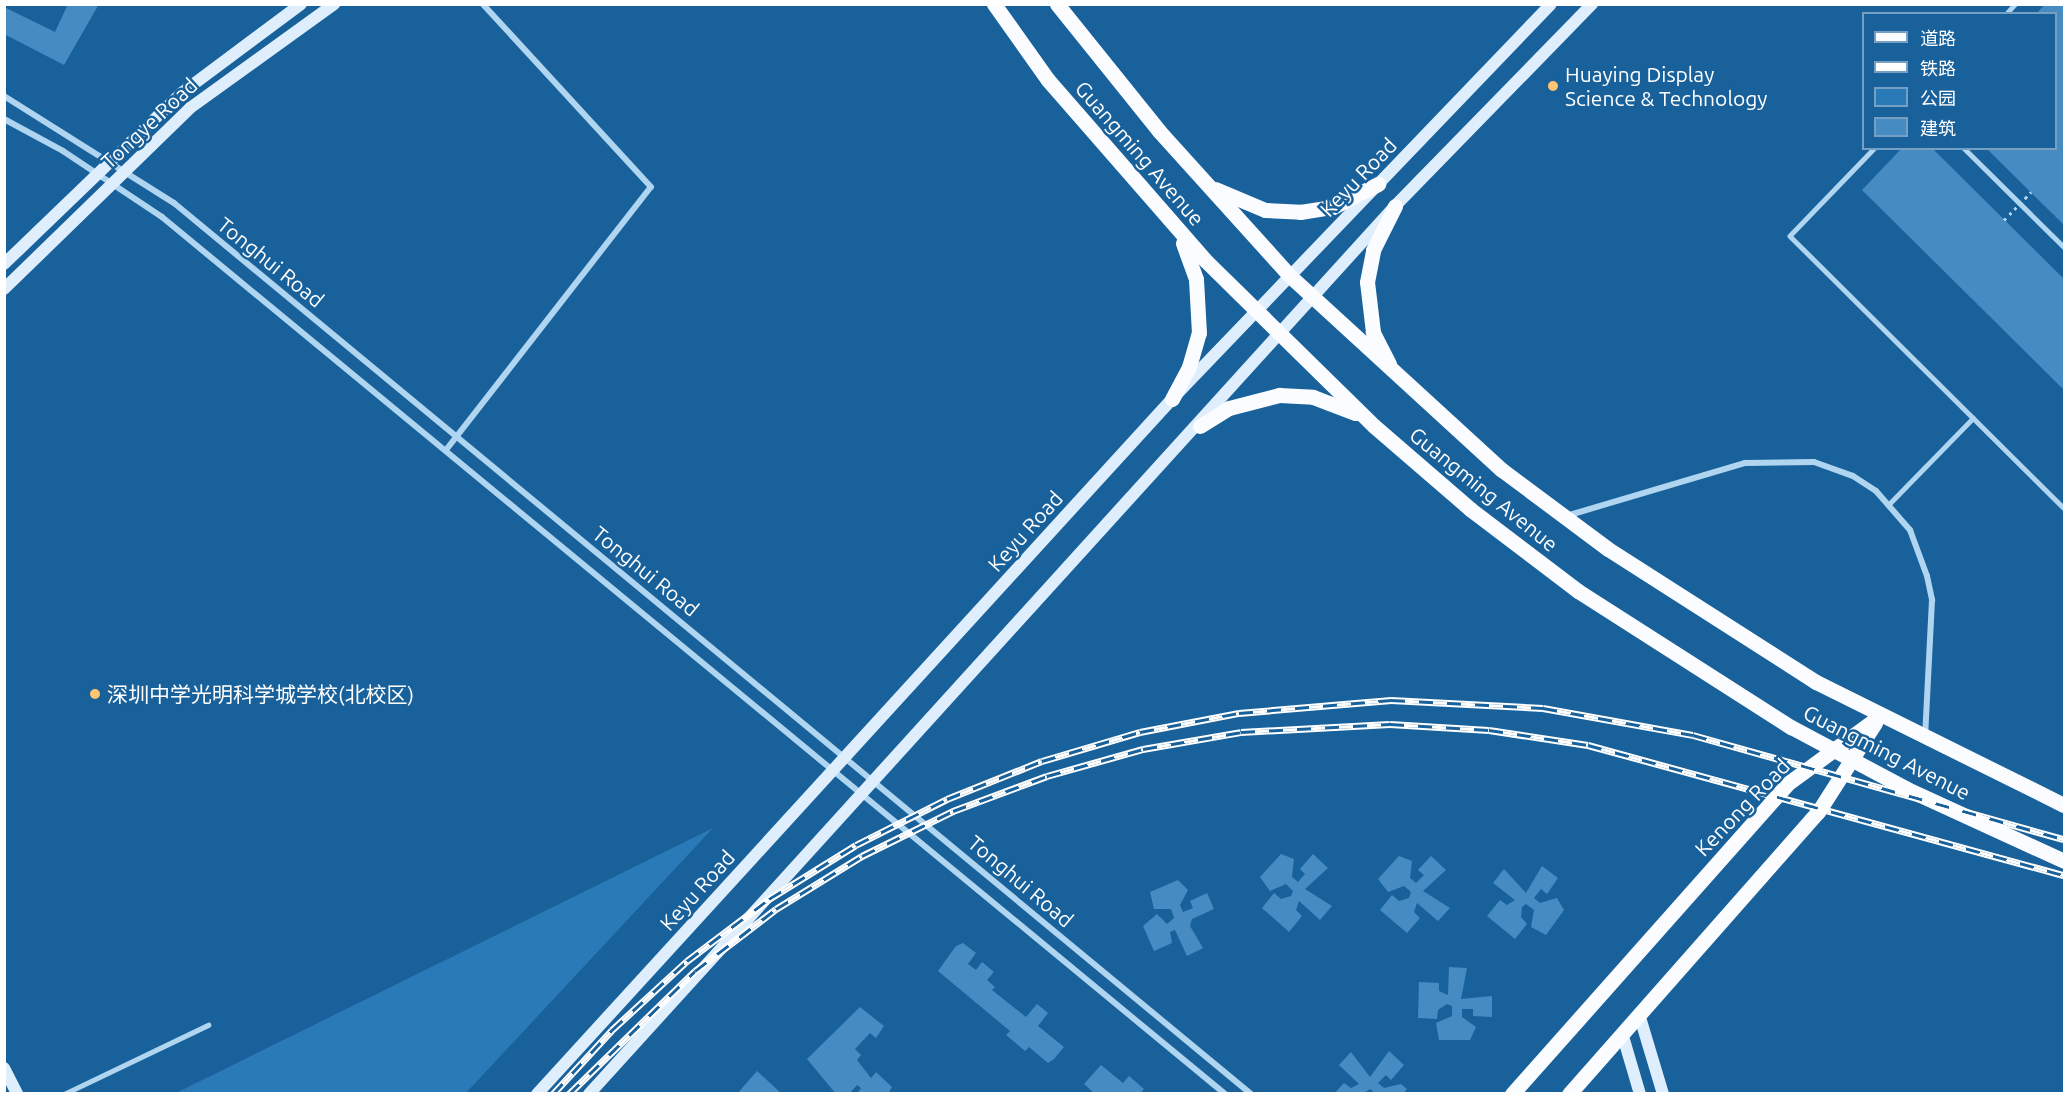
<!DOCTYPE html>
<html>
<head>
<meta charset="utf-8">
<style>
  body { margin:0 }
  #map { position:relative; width:2069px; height:1098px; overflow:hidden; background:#19619b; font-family:Ubuntu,"Noto Sans SC",sans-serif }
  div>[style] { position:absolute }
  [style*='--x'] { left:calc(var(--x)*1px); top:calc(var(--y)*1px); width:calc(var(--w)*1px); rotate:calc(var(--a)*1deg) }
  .green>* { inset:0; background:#297ab7 }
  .building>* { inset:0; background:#468cc3 }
  .lane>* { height:4.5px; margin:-2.25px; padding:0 2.25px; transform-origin:2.25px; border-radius:2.25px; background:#afd5f1 }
  .street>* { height:6px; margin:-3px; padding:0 3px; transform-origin:3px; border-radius:3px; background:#afd5f1 }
  .secondary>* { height:12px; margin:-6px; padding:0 6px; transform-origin:6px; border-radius:6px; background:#deeefc }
  .primary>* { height:15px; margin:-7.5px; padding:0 7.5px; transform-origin:7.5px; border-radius:7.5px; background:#fafcff }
  .rail>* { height:7px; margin-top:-3.5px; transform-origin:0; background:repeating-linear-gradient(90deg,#19619b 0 14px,#fff 0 28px); box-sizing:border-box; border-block:2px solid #fff }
  .path-bridge>* { height:3px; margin-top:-1.5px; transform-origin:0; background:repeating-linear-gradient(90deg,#afd5f1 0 3px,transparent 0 7.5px) }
  .dots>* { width:16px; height:16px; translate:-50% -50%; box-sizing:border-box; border:3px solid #19619b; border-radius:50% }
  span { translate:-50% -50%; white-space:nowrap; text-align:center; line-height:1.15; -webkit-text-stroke:5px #19619b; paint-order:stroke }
  .poi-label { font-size:21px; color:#fff }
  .left { translate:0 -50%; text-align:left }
  .street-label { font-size:21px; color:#fff }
  .frame { position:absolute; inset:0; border:6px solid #fff; pointer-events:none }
  .legend { position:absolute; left:1862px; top:12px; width:195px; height:138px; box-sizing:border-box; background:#19619b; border:2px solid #75a0c3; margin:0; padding:8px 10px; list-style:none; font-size:18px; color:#fff }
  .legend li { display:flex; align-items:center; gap:12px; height:30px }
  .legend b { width:30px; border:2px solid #75a0c3 }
</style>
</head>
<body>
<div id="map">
  <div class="green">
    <i style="clip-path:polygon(713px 828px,466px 1093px,176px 1093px)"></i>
  </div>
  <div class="building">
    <i style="clip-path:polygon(68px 4px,99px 4px,64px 65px,4px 34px,4px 7px,55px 32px)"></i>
    <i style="clip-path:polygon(2045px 4px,2064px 4px,2064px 225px,1986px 148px,2056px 148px,2056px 14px,2036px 14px)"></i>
    <i style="clip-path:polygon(1902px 148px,1932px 148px,2064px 279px,2064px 390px,1862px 190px)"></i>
    <i style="clip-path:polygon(1281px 854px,1294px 859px,1292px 877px,1298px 882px,1305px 874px,1300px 869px,1313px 854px,1328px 868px,1305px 889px,1332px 906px,1320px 920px,1299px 901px,1296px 910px,1302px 916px,1289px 932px,1262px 908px,1274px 893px,1281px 899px,1291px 896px,1293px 891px,1286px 884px,1270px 891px,1260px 877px)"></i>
    <i style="clip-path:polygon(1399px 856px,1412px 861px,1410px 878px,1416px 883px,1424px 875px,1418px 870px,1431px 856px,1446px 870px,1423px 891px,1450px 908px,1438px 921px,1417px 903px,1414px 912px,1420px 918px,1407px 933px,1380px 910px,1392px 895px,1399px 901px,1409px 898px,1411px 892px,1404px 886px,1388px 892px,1378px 879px)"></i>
    <i style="clip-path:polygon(1542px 866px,1558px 878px,1547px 894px,1541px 889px,1534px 898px,1540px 903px,1557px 898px,1564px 910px,1546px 935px,1531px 927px,1534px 910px,1526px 904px,1522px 907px,1521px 917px,1527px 924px,1515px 939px,1487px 916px,1500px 900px,1507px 905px,1515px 900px,1493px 883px,1504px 869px,1526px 893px)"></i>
    <i style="clip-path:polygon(1178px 880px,1188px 890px,1180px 905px,1183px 912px,1193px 908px,1190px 901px,1207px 893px,1214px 909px,1192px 919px,1190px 926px,1203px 948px,1187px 956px,1175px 930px,1170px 932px,1172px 943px,1154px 951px,1143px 926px,1157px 914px,1167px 924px,1174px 918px,1171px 909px,1154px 909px,1150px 892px)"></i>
    <i style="clip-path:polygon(963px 943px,976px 953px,968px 964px,976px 970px,982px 962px,994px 972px,987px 980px,995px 987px,992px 990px,1026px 1017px,1037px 1004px,1048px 1013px,1038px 1026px,1064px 1047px,1054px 1059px,1048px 1063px,1029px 1047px,1025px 1051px,1006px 1035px,1010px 1031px,938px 971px,956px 946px)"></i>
    <i style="clip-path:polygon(1449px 967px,1467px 968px,1461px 999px,1492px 996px,1492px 1017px,1473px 1016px,1473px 1009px,1462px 1009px,1462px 1017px,1476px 1027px,1470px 1040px,1439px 1040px,1436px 1023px,1452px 1016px,1452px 1006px,1447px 1004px,1438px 1010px,1437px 1019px,1418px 1018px,1419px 982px,1439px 983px,1439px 991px,1448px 995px)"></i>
    <i style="clip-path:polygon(860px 1007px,884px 1026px,876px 1038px,870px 1033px,855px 1049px,861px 1055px,857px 1060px,871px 1078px,876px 1072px,892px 1087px,888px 1094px,857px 1094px,861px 1088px,857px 1085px,849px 1094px,836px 1094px,807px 1059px)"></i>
    <i style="clip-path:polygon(1389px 1051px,1404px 1065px,1391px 1080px,1386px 1075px,1378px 1083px,1384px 1088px,1401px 1084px,1407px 1089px,1403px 1094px,1376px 1094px,1370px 1089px,1363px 1094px,1334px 1094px,1344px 1083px,1351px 1088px,1359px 1084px,1339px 1065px,1351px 1052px,1370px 1077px)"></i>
    <i style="clip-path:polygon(1101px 1065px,1123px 1083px,1129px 1076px,1144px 1089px,1140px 1094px,1095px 1094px,1084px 1084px)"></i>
    <i style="clip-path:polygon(757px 1071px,782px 1094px,737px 1094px)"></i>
  </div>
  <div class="lane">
    <i style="--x:2006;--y:14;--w:13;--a:-48"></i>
    <i style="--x:1875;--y:148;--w:122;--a:134"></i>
    <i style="--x:1790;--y:236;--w:386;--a:44.8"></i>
    <i style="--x:1964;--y:148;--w:141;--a:44.7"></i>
    <i style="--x:1889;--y:504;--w:120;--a:-45.7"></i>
    <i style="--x:64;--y:1094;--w:160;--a:-25.6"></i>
  </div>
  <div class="street">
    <i style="--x:4;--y:96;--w:201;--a:32.2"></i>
    <i style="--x:174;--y:203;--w:1398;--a:39.6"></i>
    <i style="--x:4;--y:119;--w:67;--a:28.5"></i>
    <i style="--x:63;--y:151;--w:119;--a:33.7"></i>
    <i style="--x:162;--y:217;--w:1378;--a:39.52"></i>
    <i style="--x:446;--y:450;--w:333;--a:-52.1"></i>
    <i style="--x:651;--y:187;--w:248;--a:-132.6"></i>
    <i style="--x:1566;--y:516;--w:187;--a:-16.5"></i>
    <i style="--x:1745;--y:463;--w:69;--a:-0.8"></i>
    <i style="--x:1814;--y:462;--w:41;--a:19.7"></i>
    <i style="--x:1853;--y:476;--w:27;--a:33"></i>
    <i style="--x:1876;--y:491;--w:52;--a:48.9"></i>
    <i style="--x:1910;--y:530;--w:49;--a:69.7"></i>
    <i style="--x:1927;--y:576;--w:25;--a:78"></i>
    <i style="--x:1932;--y:600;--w:136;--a:92.9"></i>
  </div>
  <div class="secondary">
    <i style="--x:4;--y:264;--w:248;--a:-43.9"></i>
    <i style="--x:183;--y:92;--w:147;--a:-36.7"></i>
    <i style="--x:4;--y:289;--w:260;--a:-44.2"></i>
    <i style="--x:190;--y:108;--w:178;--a:-35.8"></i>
    <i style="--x:1639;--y:1014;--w:84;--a:73.3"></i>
    <i style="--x:1622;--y:1033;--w:64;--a:73.6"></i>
    <i style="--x:4;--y:1068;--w:29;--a:63"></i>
    <i style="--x:537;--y:1094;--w:941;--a:-47.58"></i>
    <i style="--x:1172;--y:399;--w:547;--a:-46.18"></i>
    <i style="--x:589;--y:1094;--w:1199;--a:-47.77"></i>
    <i style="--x:1395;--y:206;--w:282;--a:-45.7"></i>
  </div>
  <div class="primary">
    <i style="--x:994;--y:4;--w:93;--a:54.6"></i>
    <i style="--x:1048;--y:80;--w:240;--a:48.9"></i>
    <i style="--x:1206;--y:261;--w:235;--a:44.5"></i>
    <i style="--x:1374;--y:426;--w:127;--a:40.8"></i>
    <i style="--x:1470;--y:509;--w:136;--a:37.2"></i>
    <i style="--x:1578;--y:591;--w:253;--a:32.6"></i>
    <i style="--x:1791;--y:727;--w:132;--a:28.1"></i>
    <i style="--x:1907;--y:789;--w:173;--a:24.6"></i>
    <i style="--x:1057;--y:4;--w:163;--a:51.2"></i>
    <i style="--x:1159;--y:131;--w:195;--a:47.9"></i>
    <i style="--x:1290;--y:276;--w:287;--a:42.5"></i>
    <i style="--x:1502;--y:470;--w:132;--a:36.7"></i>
    <i style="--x:1608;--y:549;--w:247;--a:32.6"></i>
    <i style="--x:1816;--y:682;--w:277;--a:26.4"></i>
    <i style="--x:1215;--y:189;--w:54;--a:22.8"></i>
    <i style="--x:1265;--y:210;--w:35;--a:3"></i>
    <i style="--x:1300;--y:212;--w:33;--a:-9"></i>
    <i style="--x:1333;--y:207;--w:51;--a:-27.1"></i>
    <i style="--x:1389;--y:364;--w:36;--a:-117"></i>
    <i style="--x:1373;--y:332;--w:50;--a:-96.8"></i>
    <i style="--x:1367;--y:282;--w:33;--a:-79"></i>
    <i style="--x:1373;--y:250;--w:49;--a:-63.4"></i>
    <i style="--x:1172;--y:399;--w:36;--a:-62"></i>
    <i style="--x:1189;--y:367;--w:35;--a:-74"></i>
    <i style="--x:1199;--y:333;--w:54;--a:-93.2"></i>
    <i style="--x:1196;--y:279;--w:38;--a:-110"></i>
    <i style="--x:1200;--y:426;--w:34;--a:-32"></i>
    <i style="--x:1229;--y:408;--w:52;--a:-14.6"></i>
    <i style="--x:1279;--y:395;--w:34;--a:3"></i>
    <i style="--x:1313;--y:397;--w:45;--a:20.9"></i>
    <i style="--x:1512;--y:1094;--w:414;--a:-48.4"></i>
    <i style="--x:1787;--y:784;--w:115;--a:-36.2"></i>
    <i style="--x:1569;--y:1094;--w:376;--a:-48.6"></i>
    <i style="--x:1818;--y:812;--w:106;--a:-57.4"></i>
  </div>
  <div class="rail">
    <i style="--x:553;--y:1094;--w:87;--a:-47.3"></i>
    <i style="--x:612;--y:1030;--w:102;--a:-42.6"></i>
    <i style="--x:687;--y:961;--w:103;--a:-37.1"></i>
    <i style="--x:769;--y:899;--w:102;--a:-31.8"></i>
    <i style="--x:856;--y:845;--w:102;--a:-26.8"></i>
    <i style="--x:947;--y:799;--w:102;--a:-21.8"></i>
    <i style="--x:1042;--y:761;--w:102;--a:-16.5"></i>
    <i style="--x:1140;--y:732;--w:101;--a:-10.9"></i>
    <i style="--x:1239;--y:713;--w:153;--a:-4.9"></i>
    <i style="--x:1391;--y:700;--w:152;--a:3"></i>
    <i style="--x:1543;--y:708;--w:152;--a:10.2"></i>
    <i style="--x:1693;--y:735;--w:385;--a:15.7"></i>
    <i style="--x:569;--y:1094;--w:176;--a:-44.3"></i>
    <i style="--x:695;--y:971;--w:102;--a:-37.4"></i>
    <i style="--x:776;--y:909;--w:101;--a:-31.6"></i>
    <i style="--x:862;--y:856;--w:102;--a:-26.3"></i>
    <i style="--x:953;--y:811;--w:100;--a:-20.4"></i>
    <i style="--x:1047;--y:776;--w:100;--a:-15.7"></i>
    <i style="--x:1143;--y:749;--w:99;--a:-9.8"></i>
    <i style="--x:1241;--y:732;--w:149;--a:-3.1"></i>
    <i style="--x:1390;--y:724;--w:99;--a:3.5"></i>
    <i style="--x:1489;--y:730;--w:100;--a:8.6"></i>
    <i style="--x:1588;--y:745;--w:493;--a:15.3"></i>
  </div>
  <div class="path-bridge">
    <i style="--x:2004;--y:220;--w:39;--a:-46"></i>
  </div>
  <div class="dots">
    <i style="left:1553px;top:86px;background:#ffc570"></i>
    <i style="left:95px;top:694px;background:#ffc570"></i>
  </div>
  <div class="poi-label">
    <span class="left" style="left:1565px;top:86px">Huaying Display<br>Science &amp; Technology</span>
    <span class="left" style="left:107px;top:694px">深圳中学光明科学城学校(北校区)</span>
  </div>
  <div class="street-label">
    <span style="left:149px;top:123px;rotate:-43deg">Tongye Road</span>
    <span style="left:1140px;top:153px;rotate:49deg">Guangming Avenue</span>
    <span style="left:1358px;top:177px;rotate:-46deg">Keyu Road</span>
    <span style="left:271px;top:262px;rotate:39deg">Tonghui Road</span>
    <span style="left:1484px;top:489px;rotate:39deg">Guangming Avenue</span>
    <span style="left:1025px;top:531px;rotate:-48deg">Keyu Road</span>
    <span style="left:646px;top:571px;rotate:39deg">Tonghui Road</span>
    <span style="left:1887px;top:752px;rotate:27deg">Guangming Avenue</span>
    <span style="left:1742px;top:807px;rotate:-46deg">Kenong Road</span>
    <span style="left:1021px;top:881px;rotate:40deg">Tonghui Road</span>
    <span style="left:697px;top:890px;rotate:-48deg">Keyu Road</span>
  </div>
  <div class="frame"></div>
  <ul class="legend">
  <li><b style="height:8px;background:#fafcff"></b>道路</li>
  <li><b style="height:8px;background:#fff"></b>铁路</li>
  <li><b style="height:16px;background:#297ab7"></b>公园</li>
  <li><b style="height:16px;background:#468cc3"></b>建筑</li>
  </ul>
</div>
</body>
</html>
